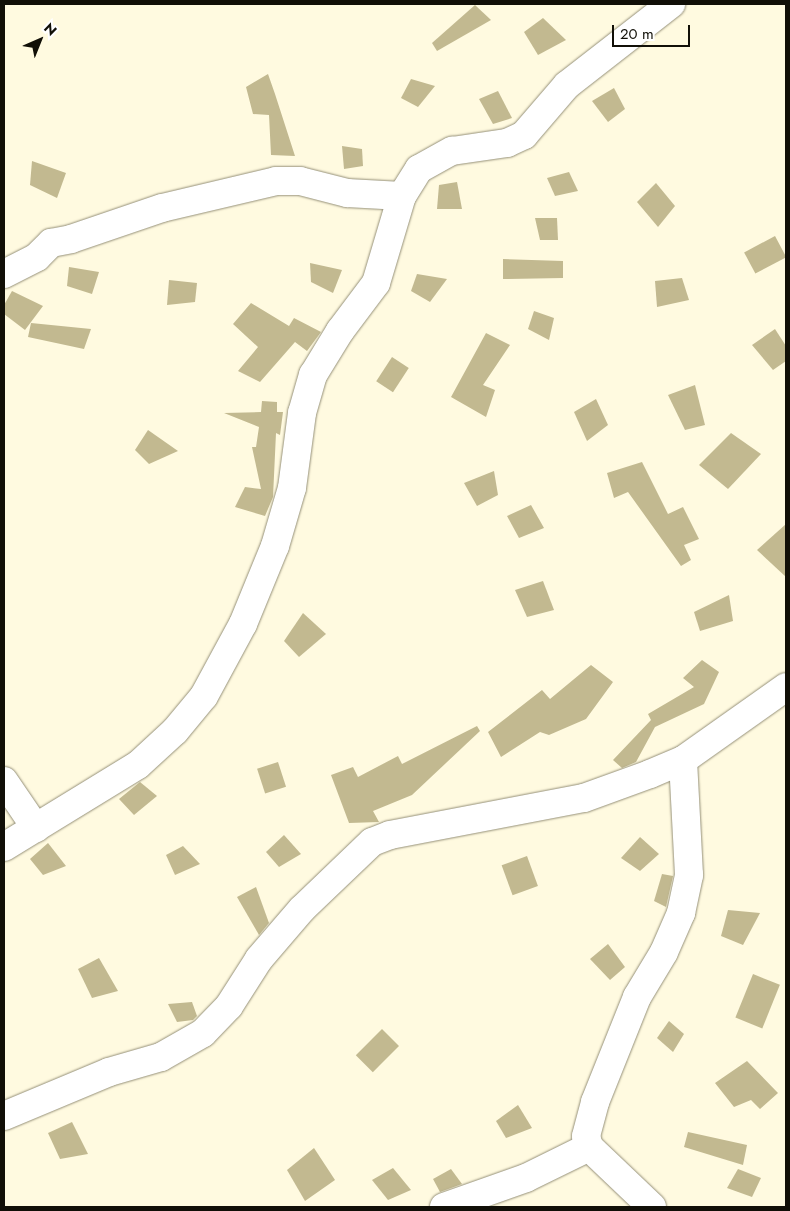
<!DOCTYPE html>
<html>
<head>
<meta charset="utf-8">
<style>
  body { margin:0 }
  #map { position:relative; width:790px; height:1211px; overflow:hidden; background:#fffae0; font-family:Jost,sans-serif }
  div>[style] { position:absolute }
  [style*='--x'] { left:calc(var(--x)*1px); top:calc(var(--y)*1px); width:calc(var(--w)*1px); rotate:calc(var(--a)*1deg) }
  .building>* { inset:0; background:#c2b990; transform-origin:0 0 }
  .roads { filter:drop-shadow(0 0 1px #959078) drop-shadow(0 0 1px #959078) }
  .street>* { height:28px; margin:-14px; padding:0 14px; transform-origin:14px; border-radius:14px; background:#fff }
  span { translate:-50% -50%; white-space:nowrap; text-align:center; line-height:1.15; -webkit-text-stroke:4px #fff; paint-order:stroke }
  .frame { position:absolute; inset:0; border:5px solid #110f07; pointer-events:none }
  .north { position:absolute; left:15px; top:15px; width:50px; height:50px; -webkit-text-stroke:4px #fff; paint-order:stroke; rotate:44deg; font-size:14px; font-weight:700; line-height:20px; text-align:center; color:#110f07 }
  .north::after { content:''; display:block; margin:auto; width:18px; height:22px; background:#110f07; clip-path:polygon(50% 0,100% 100%,50% 72%,0 100%) }
  .scale { position:absolute; left:612px; top:25px; width:78px; height:22px; box-sizing:border-box; border:2px solid #110f07; border-top:0; padding-left:6px; font-size:15px; line-height:18px; white-space:nowrap; color:#110f07; -webkit-text-stroke:4px #fff; paint-order:stroke }
</style>
</head>
<body>
<div id="map">
  <div class="building">
    <i style="clip-path:polygon(475px 5px,491px 20px,437px 51px,432px 43px)"></i>
    <i style="clip-path:polygon(543px 18px,566px 40px,538px 55px,524px 32px)"></i>
    <i style="clip-path:polygon(268px 74px,275px 94px,295px 156px,271px 155px,269px 115px,253px 114px,246px 87px)"></i>
    <i style="clip-path:polygon(411px 79px,435px 86px,418px 107px,401px 98px)"></i>
    <i style="clip-path:polygon(614px 88px,625px 109px,608px 122px,592px 101px)"></i>
    <i style="clip-path:polygon(498px 91px,512px 118px,493px 124px,479px 99px)"></i>
    <i style="clip-path:polygon(342px 146px,362px 149px,363px 166px,344px 169px)"></i>
    <i style="clip-path:polygon(32px 161px,66px 173px,57px 198px,30px 185px)"></i>
    <i style="clip-path:polygon(569px 172px,578px 191px,555px 196px,547px 178px)"></i>
    <i style="clip-path:polygon(457px 182px,462px 209px,437px 209px,439px 185px)"></i>
    <i style="clip-path:polygon(656px 183px,675px 206px,658px 227px,637px 202px)"></i>
    <i style="clip-path:polygon(535px 218px,557px 218px,558px 240px,540px 240px)"></i>
    <i style="left:775px;top:236px;width:24px;height:35px;rotate:62deg"></i>
    <i style="clip-path:polygon(503px 259px,563px 261px,563px 278px,503px 279px)"></i>
    <i style="clip-path:polygon(310px 263px,342px 270px,333px 293px,311px 282px)"></i>
    <i style="clip-path:polygon(69px 267px,99px 272px,92px 294px,67px 286px)"></i>
    <i style="clip-path:polygon(417px 274px,447px 279px,430px 302px,411px 291px)"></i>
    <i style="clip-path:polygon(682px 278px,689px 300px,657px 307px,655px 281px)"></i>
    <i style="clip-path:polygon(169px 280px,197px 283px,195px 302px,167px 305px)"></i>
    <i style="clip-path:polygon(12px 291px,43px 306px,25px 330px,4px 314px,4px 305px)"></i>
    <i style="clip-path:polygon(251px 303px,289px 326px,294px 318px,321px 332px,307px 351px,295px 342px,260px 382px,238px 371px,258px 347px,233px 324px)"></i>
    <i style="clip-path:polygon(534px 311px,554px 318px,549px 340px,528px 329px)"></i>
    <i style="clip-path:polygon(31px 323px,91px 329px,84px 349px,28px 337px)"></i>
    <i style="clip-path:polygon(775px 329px,786px 346px,786px 361px,773px 370px,752px 345px)"></i>
    <i style="clip-path:polygon(486px 333px,510px 345px,483px 385px,495px 390px,486px 417px,451px 397px)"></i>
    <i style="left:392px;top:357px;width:20px;height:29px;rotate:33deg"></i>
    <i style="clip-path:polygon(695px 385px,705px 425px,685px 430px,668px 395px)"></i>
    <i style="clip-path:polygon(596px 399px,608px 425px,587px 441px,574px 412px)"></i>
    <i style="clip-path:polygon(262px 401px,277px 402px,277px 412px,283px 412px,280px 435px,276px 433px,273px 497px,265px 516px,235px 507px,245px 487px,261px 489px,252px 447px,256px 447px,259px 427px,224px 413px,261px 412px)"></i>
    <i style="clip-path:polygon(148px 430px,178px 451px,149px 464px,135px 450px)"></i>
    <i style="clip-path:polygon(731px 433px,761px 454px,728px 489px,699px 465px)"></i>
    <i style="clip-path:polygon(642px 462px,668px 514px,683px 507px,699px 539px,684px 545px,691px 560px,681px 566px,628px 492px,614px 498px,607px 473px)"></i>
    <i style="clip-path:polygon(494px 471px,498px 495px,477px 506px,464px 483px)"></i>
    <i style="clip-path:polygon(531px 505px,544px 528px,519px 538px,507px 516px)"></i>
    <i style="clip-path:polygon(786px 524px,786px 577px,757px 550px)"></i>
    <i style="clip-path:polygon(543px 581px,554px 610px,527px 617px,515px 590px)"></i>
    <i style="clip-path:polygon(729px 595px,733px 621px,700px 631px,694px 612px)"></i>
    <i style="clip-path:polygon(303px 613px,326px 634px,299px 657px,284px 641px)"></i>
    <i style="clip-path:polygon(702px 660px,719px 672px,704px 704px,655px 727px,636px 762px,622px 768px,613px 760px,651px 720px,648px 714px,694px 687px,683px 678px)"></i>
    <i style="clip-path:polygon(591px 665px,613px 682px,586px 719px,549px 735px,540px 732px,501px 757px,488px 732px,542px 690px,550px 699px)"></i>
    <i style="clip-path:polygon(477px 726px,480px 731px,412px 795px,373px 811px,379px 822px,349px 823px,331px 775px,353px 767px,358px 777px,398px 756px,402px 764px)"></i>
    <i style="left:278px;top:762px;width:26px;height:22px;rotate:72deg"></i>
    <i style="clip-path:polygon(140px 782px,157px 796px,134px 815px,119px 799px)"></i>
    <i style="clip-path:polygon(284px 835px,301px 854px,279px 867px,266px 852px)"></i>
    <i style="clip-path:polygon(640px 837px,659px 854px,640px 871px,621px 858px)"></i>
    <i style="clip-path:polygon(48px 843px,66px 866px,43px 875px,30px 859px)"></i>
    <i style="clip-path:polygon(183px 846px,200px 864px,175px 875px,166px 855px)"></i>
    <i style="left:527px;top:856px;width:32px;height:27px;rotate:70deg"></i>
    <i style="clip-path:polygon(662px 874px,673px 876px,666px 907px,654px 901px)"></i>
    <i style="clip-path:polygon(256px 887px,269px 923px,259px 935px,237px 897px)"></i>
    <i style="clip-path:polygon(728px 910px,760px 913px,743px 945px,721px 936px)"></i>
    <i style="clip-path:polygon(608px 944px,625px 967px,610px 980px,590px 959px)"></i>
    <i style="clip-path:polygon(99px 958px,118px 991px,92px 998px,78px 969px)"></i>
    <i style="left:753px;top:974px;width:29px;height:47px;rotate:22deg"></i>
    <i style="clip-path:polygon(192px 1002px,197px 1016px,193px 1020px,177px 1022px,168px 1004px)"></i>
    <i style="clip-path:polygon(669px 1021px,684px 1034px,673px 1052px,657px 1038px)"></i>
    <i style="left:382px;top:1029px;width:24px;height:37px;rotate:45deg"></i>
    <i style="clip-path:polygon(747px 1061px,778px 1093px,760px 1109px,751px 1100px,734px 1107px,715px 1083px)"></i>
    <i style="clip-path:polygon(518px 1105px,532px 1128px,506px 1138px,496px 1121px)"></i>
    <i style="clip-path:polygon(72px 1122px,88px 1154px,60px 1159px,48px 1133px)"></i>
    <i style="clip-path:polygon(688px 1132px,747px 1145px,743px 1165px,684px 1147px)"></i>
    <i style="clip-path:polygon(314px 1148px,335px 1180px,305px 1201px,287px 1170px)"></i>
    <i style="clip-path:polygon(393px 1168px,411px 1190px,388px 1200px,372px 1180px)"></i>
    <i style="clip-path:polygon(451px 1169px,462px 1184px,440px 1192px,433px 1179px)"></i>
    <i style="clip-path:polygon(738px 1169px,761px 1178px,752px 1197px,727px 1188px)"></i>
  </div>
  <div class="roads">
    <div class="street">
      <i style="--x:4;--y:274;--w:37;--a:-27"></i>
      <i style="--x:37;--y:257;--w:20;--a:-45"></i>
      <i style="--x:51;--y:243;--w:20;--a:-11"></i>
      <i style="--x:71;--y:239;--w:96;--a:-18.8"></i>
      <i style="--x:162;--y:208;--w:117;--a:-13.3"></i>
      <i style="--x:276;--y:181;--w:24;--a:0"></i>
      <i style="--x:300;--y:181;--w:49;--a:14.3"></i>
      <i style="--x:347;--y:193;--w:55;--a:3.1"></i>
      <i style="--x:4;--y:781;--w:57;--a:55.8"></i>
      <i style="--x:4;--y:847;--w:157;--a:-31.5"></i>
      <i style="--x:138;--y:765;--w:50;--a:-42.6"></i>
      <i style="--x:175;--y:731;--w:45;--a:-50.4"></i>
      <i style="--x:204;--y:696;--w:82;--a:-61.6"></i>
      <i style="--x:243;--y:624;--w:84;--a:-67.7"></i>
      <i style="--x:275;--y:546;--w:60;--a:-73.7"></i>
      <i style="--x:292;--y:488;--w:76;--a:-82.4"></i>
      <i style="--x:302;--y:413;--w:40;--a:-74"></i>
      <i style="--x:313;--y:375;--w:52;--a:-58.5"></i>
      <i style="--x:340;--y:331;--w:60;--a:-53.1"></i>
      <i style="--x:376;--y:283;--w:91;--a:-73.4"></i>
      <i style="--x:402;--y:196;--w:32;--a:-58"></i>
      <i style="--x:419;--y:169;--w:38;--a:-29"></i>
      <i style="--x:452;--y:151;--w:56;--a:-8.3"></i>
      <i style="--x:507;--y:143;--w:19;--a:-25"></i>
      <i style="--x:524;--y:135;--w:66;--a:-49.3"></i>
      <i style="--x:567;--y:85;--w:132;--a:-37.9"></i>
      <i style="--x:4;--y:1116;--w:114;--a:-22.7"></i>
      <i style="--x:109;--y:1072;--w:54;--a:-16.1"></i>
      <i style="--x:161;--y:1057;--w:48;--a:-29.7"></i>
      <i style="--x:203;--y:1033;--w:37;--a:-46"></i>
      <i style="--x:229;--y:1006;--w:56;--a:-57.4"></i>
      <i style="--x:259;--y:959;--w:66;--a:-49.3"></i>
      <i style="--x:302;--y:909;--w:97;--a:-43.7"></i>
      <i style="--x:372;--y:842;--w:19;--a:-21"></i>
      <i style="--x:390;--y:835;--w:197;--a:-10.8"></i>
      <i style="--x:584;--y:798;--w:70;--a:-20"></i>
      <i style="--x:650;--y:774;--w:36;--a:-23"></i>
      <i style="--x:683;--y:760;--w:126;--a:-35.3"></i>
      <i style="--x:444;--y:1207;--w:87;--a:-19.5"></i>
      <i style="--x:526;--y:1178;--w:70;--a:-26.2"></i>
      <i style="--x:652;--y:1207;--w:87;--a:-136.4"></i>
      <i style="--x:589;--y:1147;--w:11;--a:-105"></i>
      <i style="--x:586;--y:1136;--w:35;--a:-75"></i>
      <i style="--x:595;--y:1102;--w:113;--a:-68.2"></i>
      <i style="--x:637;--y:997;--w:52;--a:-59"></i>
      <i style="--x:664;--y:952;--w:43;--a:-66.4"></i>
      <i style="--x:681;--y:913;--w:39;--a:-78"></i>
      <i style="--x:689;--y:875;--w:115;--a:-93"></i>
    </div>
  </div>
  <div class="frame"></div>
  <div class="north">N</div>
  <div class="scale">20 m</div>
</div>
</body>
</html>
